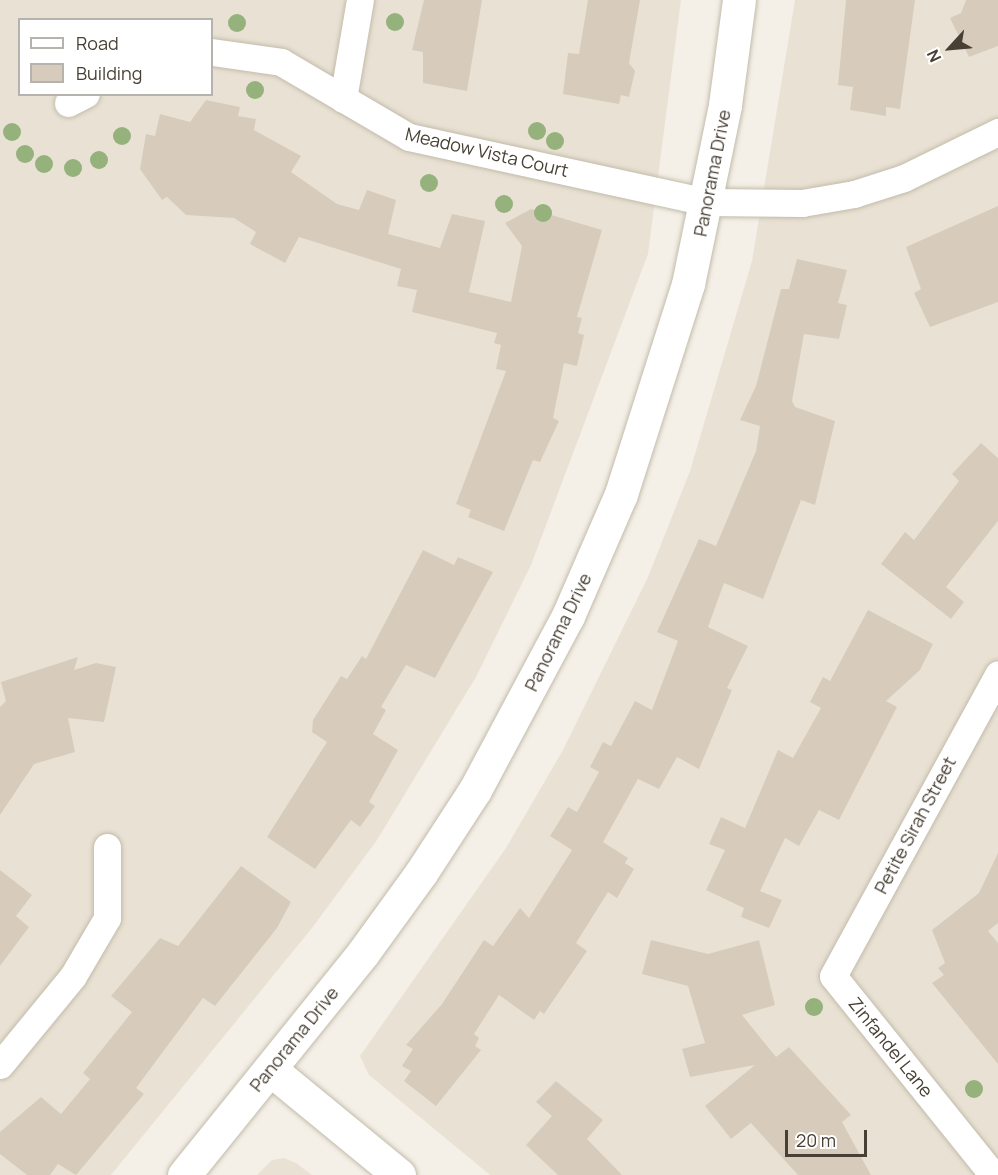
<!DOCTYPE html>
<html>
<head>
<meta charset="utf-8">
<style>
  body { margin:0 }
  #map { position:relative; width:998px; height:1175px; overflow:hidden; background:#f4f0e7; font-family:Manrope,sans-serif }
  div>[style] { position:absolute }
  [style*='--x'] { left:calc(var(--x)*1px); top:calc(var(--y)*1px); width:calc(var(--w)*1px); rotate:calc(var(--a)*1deg) }
  .residential>* { inset:0; background:#e9e2d4 }
  .building>* { inset:0; background:#d7ccbb }
  .roads { filter:drop-shadow(0 0 2px #c3bbab) drop-shadow(0 0 2px #c3bbab) }
  .minor>* { height:27px; margin:-13.5px; padding:0 13.5px; transform-origin:13.5px; border-radius:13.5px; background:#fff }
  .tertiary>* { height:33px; margin:-16.5px; padding:0 16.5px; transform-origin:16.5px; border-radius:16.5px; background:#fff }
  .trees>* { width:18px; height:18px; margin:-9px; border-radius:50%; background:#95b17c }
  span { translate:-50% -50%; white-space:nowrap; text-align:center; line-height:1.15; -webkit-text-stroke:6px #fff; paint-order:stroke }
  .street-label { font-size:18px; color:#484035 }
  .legend { position:absolute; left:18px; top:18px; width:195px; height:78px; box-sizing:border-box; background:#fff; border:2px solid #b6b3ae; margin:0; padding:8px 10px; list-style:none; font-size:18px; color:#484035 }
  .legend li { display:flex; align-items:center; gap:12px; height:30px }
  .legend b { width:30px; border:2px solid #b6b3ae }
  .north { position:absolute; left:920px; top:18px; width:60px; height:60px; -webkit-text-stroke:4px #fff; paint-order:stroke; rotate:244deg; font-size:16px; font-weight:700; line-height:24px; text-align:center; color:#484035 }
  .north::after { content:''; display:block; margin:auto; width:21px; height:27px; background:#484035; clip-path:polygon(50% 0,100% 100%,50% 72%,0 100%) }
  .scale { position:absolute; left:785px; top:1130px; width:82px; height:27px; box-sizing:border-box; border:3px solid #484035; border-top:0; padding-left:8px; font-size:18px; line-height:21px; white-space:nowrap; color:#484035; -webkit-text-stroke:4px #fff; paint-order:stroke }
</style>
</head>
<body>
<div id="map">
  <div class="residential">
    <i style="clip-path:polygon(evenodd,0 0,681px 0,648px 254px,531px 565px,476px 677px,377px 840px,312px 928px,111px 1175px,0 1175px,0 0,20px 20px,212px 20px,212px 94px,20px 94px,20px 20px)"></i>
    <i style="clip-path:polygon(795px 0,998px 0,998px 1175px,490px 1175px,369px 1075px,360px 1056px,506px 848px,563px 750px,648px 577px,690px 471px,752px 261px)"></i>
    <i style="clip-path:polygon(284px 1158px,296px 1163px,312px 1175px,257px 1175px,272px 1160px)"></i>
  </div>
  <div class="building">
    <i style="clip-path:polygon(424px 0,482px 0,467px 91px,423px 83px,423px 52px,412px 50px)"></i>
    <i style="clip-path:polygon(588px 0,640px 0,629px 63px,635px 71px,629px 97px,621px 95px,619px 104px,563px 94px,568px 53px,579px 54px)"></i>
    <i style="clip-path:polygon(846px 0,915px 0,900px 109px,886px 107px,886px 116px,850px 110px,853px 87px,838px 85px)"></i>
    <i style="clip-path:polygon(966px 0,998px 0,998px 46px,969px 57px,950px 18px,961px 13px)"></i>
    <i style="clip-path:polygon(206px 100px,240px 107px,238px 116px,256px 119px,254px 130px,301px 156px,291px 172px,337px 204px,359px 210px,367px 190px,396px 200px,388px 234px,440px 248px,452px 214px,485px 221px,469px 292px,511px 302px,522px 246px,505px 223px,531px 209px,602px 230px,577px 317px,582px 318px,578px 333px,584px 335px,577px 366px,564px 363px,553px 418px,559px 421px,540px 462px,533px 460px,504px 531px,468px 517px,471px 510px,456px 504px,506px 371px,496px 369px,501px 345px,494px 343px,497px 333px,412px 312px,417px 290px,397px 286px,401px 269px,299px 237px,285px 263px,250px 244px,256px 232px,234px 218px,186px 215px,167px 197px,162px 200px,140px 169px,146px 134px,155px 136px,160px 114px,190px 122px)"></i>
    <i style="clip-path:polygon(998px 206px,998px 302px,930px 327px,914px 293px,921px 289px,906px 247px)"></i>
    <i style="clip-path:polygon(797px 259px,847px 270px,838px 303px,847px 305px,839px 339px,804px 334px,792px 401px,795px 407px,835px 421px,815px 505px,801px 500px,763px 599px,724px 583px,708px 627px,748px 646px,727px 688px,732px 690px,699px 769px,677px 757px,659px 789px,638px 779px,603px 842px,628px 858px,625px 863px,634px 869px,617px 898px,608px 892px,576px 943px,587px 951px,544px 1014px,540px 1011px,534px 1020px,499px 995px,474px 1034px,479px 1038px,475px 1046px,481px 1050px,436px 1106px,404px 1081px,411px 1071px,402px 1066px,413px 1049px,406px 1045px,442px 1004px,484px 940px,493px 946px,520px 908px,529px 918px,572px 850px,550px 836px,568px 807px,577px 812px,599px 772px,590px 767px,603px 742px,611px 746px,635px 701px,652px 710px,678px 641px,657px 632px,699px 539px,716px 546px,756px 451px,760px 426px,740px 420px,756px 386px,781px 289px,789px 289px)"></i>
    <i style="clip-path:polygon(981px 443px,998px 458px,998px 521px,946px 587px,964px 602px,951px 619px,881px 564px,905px 532px,914px 540px,959px 481px,952px 474px)"></i>
    <i style="clip-path:polygon(423px 550px,454px 565px,458px 557px,493px 572px,435px 678px,406px 665px,381px 707px,386px 710px,373px 734px,398px 750px,369px 802px,375px 806px,360px 827px,351px 820px,315px 869px,267px 837px,327px 742px,312px 732px,313px 720px,341px 676px,347px 679px,362px 656px,366px 659px)"></i>
    <i style="clip-path:polygon(868px 610px,933px 644px,920px 670px,886px 701px,897px 707px,839px 820px,819px 810px,799px 846px,785px 838px,760px 891px,782px 900px,769px 928px,741px 917px,744px 908px,706px 890px,725px 850px,709px 844px,721px 817px,745px 828px,778px 750px,793px 758px,821px 708px,810px 702px,823px 677px,830px 681px)"></i>
    <i style="clip-path:polygon(78px 657px,74px 670px,96px 663px,116px 667px,104px 722px,68px 718px,75px 752px,34px 764px,0 815px,0 707px,6px 701px,1px 682px)"></i>
    <i style="clip-path:polygon(998px 853px,998px 923px,988px 931px,998px 943px,998px 1064px,932px 983px,944px 975px,938px 968px,945px 963px,932px 930px,979px 893px)"></i>
    <i style="clip-path:polygon(241px 866px,291px 902px,277px 928px,215px 1006px,203px 998px,136px 1088px,144px 1094px,76px 1175px,58px 1164px,50px 1175px,27px 1175px,0 1154px,0 1132px,41px 1097px,61px 1114px,90px 1079px,83px 1073px,132px 1012px,111px 996px,160px 938px,178px 946px)"></i>
    <i style="clip-path:polygon(0 870px,32px 895px,16px 916px,29px 927px,0 966px)"></i>
    <i style="clip-path:polygon(651px 940px,708px 954px,759px 940px,775px 1005px,742px 1015px,776px 1057px,789px 1047px,851px 1115px,842px 1122px,871px 1175px,798px 1175px,751px 1123px,731px 1139px,705px 1106px,755px 1065px,690px 1077px,682px 1049px,705px 1043px,688px 986px,642px 974px)"></i>
    <i style="clip-path:polygon(556px 1081px,603px 1120px,587px 1139px,622px 1175px,558px 1175px,526px 1145px,552px 1116px,536px 1102px)"></i>
  </div>
  <div class="roads">
    <div class="minor">
      <i style="--x:212;--y:52;--w:70;--a:8.2"></i>
      <i style="--x:281;--y:62;--w:148;--a:30.4"></i>
      <i style="--x:409;--y:137;--w:306;--a:12.3"></i>
      <i style="--x:708;--y:202;--w:94;--a:0.6"></i>
      <i style="--x:802;--y:203;--w:53;--a:-9.8"></i>
      <i style="--x:854;--y:194;--w:52;--a:-17.7"></i>
      <i style="--x:904;--y:178;--w:105;--a:-26.1"></i>
      <i style="--x:343;--y:99;--w:100;--a:-80.3"></i>
      <i style="--x:68;--y:103;--w:20;--a:-27"></i>
      <i style="--x:0;--y:1065;--w:115;--a:-50.6"></i>
      <i style="--x:73;--y:976;--w:67;--a:-59.6"></i>
      <i style="--x:107;--y:918;--w:71;--a:-90"></i>
      <i style="--x:993;--y:1175;--w:255;--a:-128.8"></i>
      <i style="--x:833;--y:976;--w:344;--a:-61.3"></i>
    </div>
    <div class="tertiary">
      <i style="--x:270;--y:1069;--w:167;--a:39.4"></i>
      <i style="--x:184;--y:1175;--w:285;--a:-51.1"></i>
      <i style="--x:363;--y:953;--w:99;--a:-54.1"></i>
      <i style="--x:421;--y:873;--w:99;--a:-57"></i>
      <i style="--x:475;--y:790;--w:197;--a:-61.9"></i>
      <i style="--x:568;--y:616;--w:133;--a:-66.5"></i>
      <i style="--x:621;--y:494;--w:220;--a:-72.3"></i>
      <i style="--x:688;--y:284;--w:183;--a:-78.3"></i>
      <i style="--x:725;--y:105;--w:106;--a:-82.4"></i>
    </div>
  </div>
  <div class="trees">
    <i style="left:395px;top:22px"></i>
    <i style="left:237px;top:23px"></i>
    <i style="left:255px;top:90px"></i>
    <i style="left:537px;top:131px"></i>
    <i style="left:12px;top:132px"></i>
    <i style="left:122px;top:136px"></i>
    <i style="left:555px;top:141px"></i>
    <i style="left:25px;top:154px"></i>
    <i style="left:99px;top:160px"></i>
    <i style="left:44px;top:164px"></i>
    <i style="left:73px;top:168px"></i>
    <i style="left:429px;top:183px"></i>
    <i style="left:504px;top:204px"></i>
    <i style="left:543px;top:213px"></i>
    <i style="left:814px;top:1007px"></i>
    <i style="left:974px;top:1089px"></i>
  </div>
  <div class="street-label">
    <span style="left:487px;top:152px;rotate:13deg">Meadow Vista Court</span>
    <span style="left:712px;top:173px;rotate:-79deg">Panorama Drive</span>
    <span style="left:558px;top:632px;rotate:-64deg">Panorama Drive</span>
    <span style="left:915px;top:825px;rotate:-62deg">Petite Sirah Street</span>
    <span style="left:294px;top:1039px;rotate:-51deg">Panorama Drive</span>
    <span style="left:891px;top:1047px;rotate:51deg">Zinfandel Lane</span>
  </div>
  <ul class="legend">
  <li><b style="height:8px;background:#fff"></b>Road</li>
  <li><b style="height:16px;background:#d7ccbb"></b>Building</li>
  </ul>
  <div class="north">N</div>
  <div class="scale">20 m</div>
</div>
</body>
</html>
